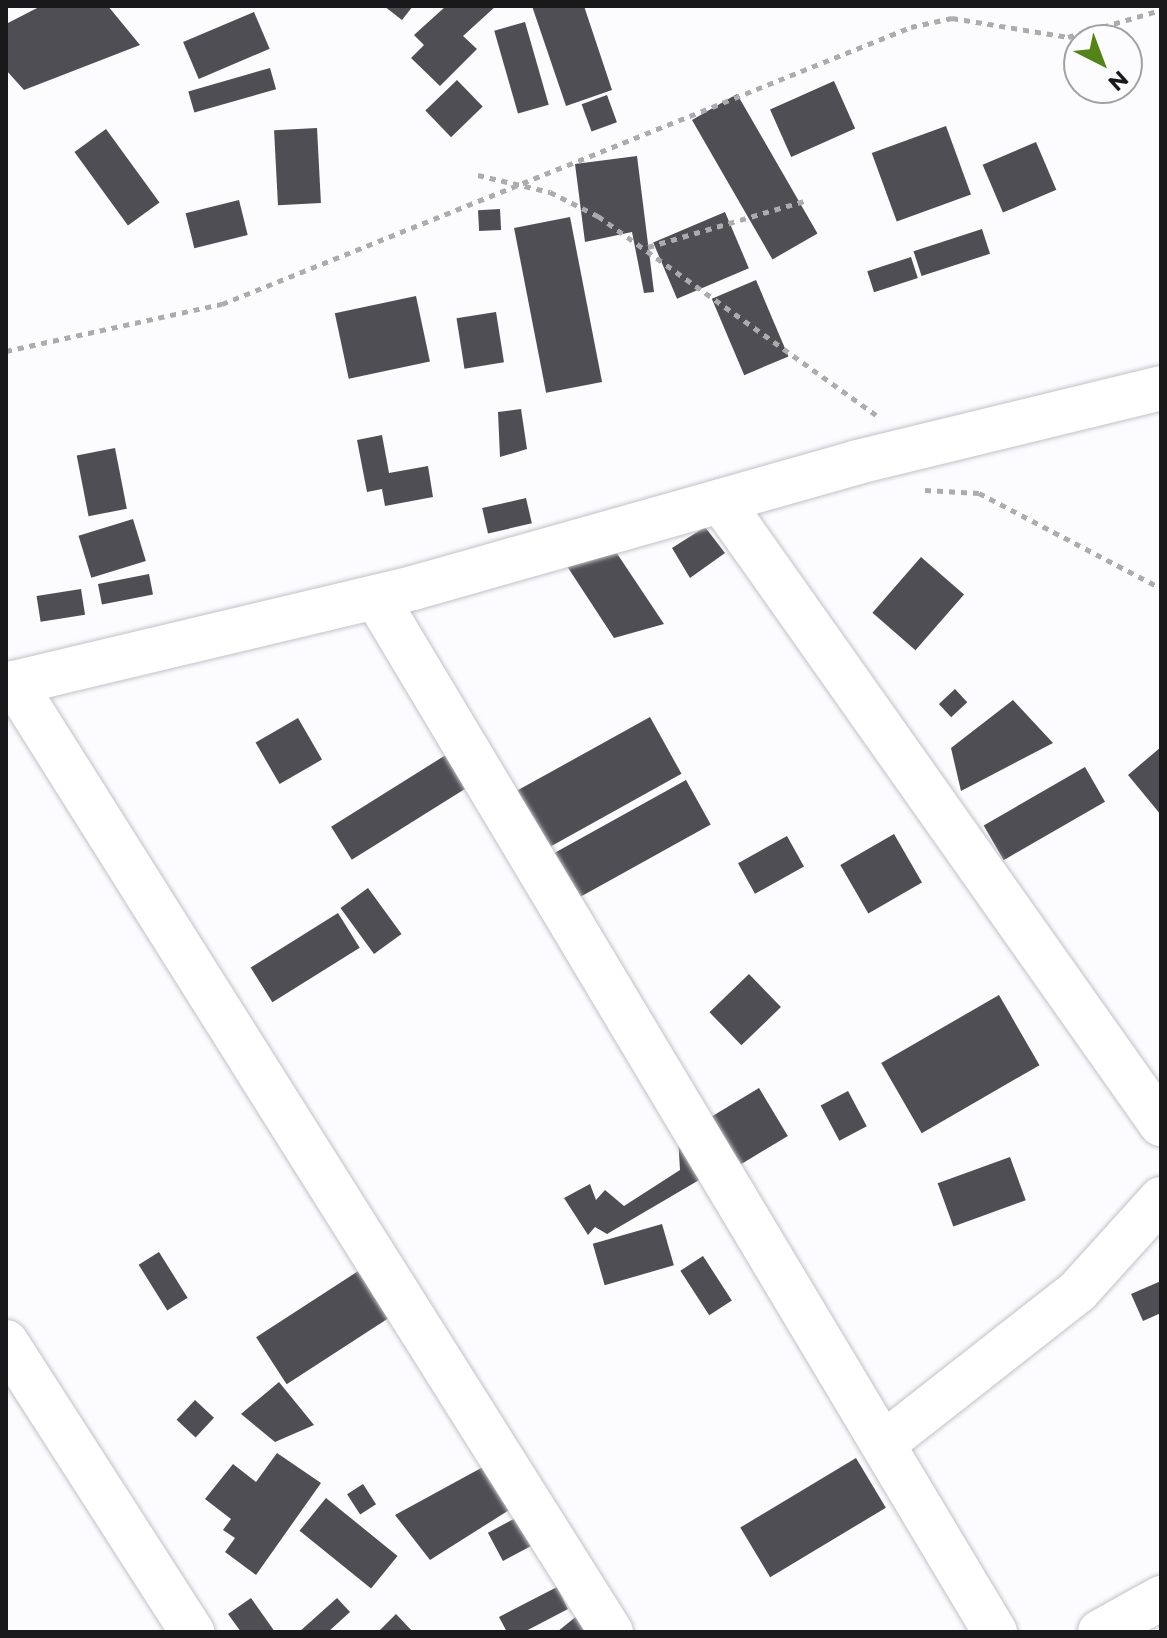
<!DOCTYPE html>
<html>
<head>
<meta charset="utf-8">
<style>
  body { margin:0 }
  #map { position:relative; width:1167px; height:1638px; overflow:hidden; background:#fcfbfe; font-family:Montserrat,sans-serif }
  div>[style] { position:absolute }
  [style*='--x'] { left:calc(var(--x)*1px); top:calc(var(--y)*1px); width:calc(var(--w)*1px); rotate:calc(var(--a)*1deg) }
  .building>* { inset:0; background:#4f4e54; transform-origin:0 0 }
  .path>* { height:5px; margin-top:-2.5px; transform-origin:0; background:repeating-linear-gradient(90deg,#acabae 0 6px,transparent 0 12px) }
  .roads { filter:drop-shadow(0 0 2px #c2c1c8) drop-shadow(0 0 2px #c2c1c8) }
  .minor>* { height:44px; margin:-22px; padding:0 22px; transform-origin:22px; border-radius:22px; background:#fff }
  span { translate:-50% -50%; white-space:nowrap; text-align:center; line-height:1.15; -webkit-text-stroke:8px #fcfbfe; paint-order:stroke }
  .frame { position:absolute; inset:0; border:8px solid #19181b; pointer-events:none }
  .north { position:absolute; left:1063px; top:24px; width:80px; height:80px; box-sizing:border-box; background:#fcfbfe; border:2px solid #a1a0a3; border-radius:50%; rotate:138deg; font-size:22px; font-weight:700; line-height:32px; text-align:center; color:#19181b }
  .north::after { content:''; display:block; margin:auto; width:28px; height:36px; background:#528418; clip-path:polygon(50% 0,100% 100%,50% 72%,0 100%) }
</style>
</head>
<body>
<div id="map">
  <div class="building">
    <i style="clip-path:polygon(41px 6px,108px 6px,140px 45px,24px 90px,6px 70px,6px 24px)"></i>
    <i style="clip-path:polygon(384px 6px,413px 6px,402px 20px)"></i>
    <i style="clip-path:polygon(446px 6px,496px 6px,463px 36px,477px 49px,440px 86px,411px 58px,424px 45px,414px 35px)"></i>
    <i style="clip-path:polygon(532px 6px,584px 6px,612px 90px,566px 106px)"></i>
    <i style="left:254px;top:12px;width:40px;height:77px;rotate:67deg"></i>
    <i style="left:525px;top:22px;width:86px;height:32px;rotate:74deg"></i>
    <i style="left:270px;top:68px;width:22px;height:85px;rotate:74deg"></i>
    <i style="left:457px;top:80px;width:37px;height:44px;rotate:46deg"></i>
    <i style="left:834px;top:81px;width:52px;height:70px;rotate:66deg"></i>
    <i style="left:737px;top:94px;width:161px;height:52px;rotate:60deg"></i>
    <i style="left:607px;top:95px;width:29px;height:27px;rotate:70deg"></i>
    <i style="left:946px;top:126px;width:73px;height:79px;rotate:70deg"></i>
    <i style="left:317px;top:128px;width:75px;height:43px;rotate:87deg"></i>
    <i style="left:106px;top:129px;width:91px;height:39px;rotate:54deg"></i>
    <i style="left:1036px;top:142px;width:52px;height:58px;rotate:67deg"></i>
    <i style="clip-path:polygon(637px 156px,654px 292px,644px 293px,632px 232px,585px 242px,575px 164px)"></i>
    <i style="left:239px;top:200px;width:36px;height:55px;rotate:76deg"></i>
    <i style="left:500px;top:209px;width:21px;height:22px;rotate:87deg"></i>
    <i style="left:725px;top:212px;width:61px;height:78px;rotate:67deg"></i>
    <i style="left:570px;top:217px;width:168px;height:57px;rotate:79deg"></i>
    <i style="left:982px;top:229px;width:26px;height:72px;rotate:72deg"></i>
    <i style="left:911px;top:257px;width:22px;height:46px;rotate:72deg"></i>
    <i style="left:756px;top:280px;width:83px;height:48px;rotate:67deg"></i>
    <i style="left:416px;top:296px;width:67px;height:83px;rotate:78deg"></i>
    <i style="left:496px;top:312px;width:51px;height:40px;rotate:81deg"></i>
    <i style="clip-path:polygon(521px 409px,527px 449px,500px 457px,498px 412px)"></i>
    <i style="clip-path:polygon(382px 435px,389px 473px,428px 466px,433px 497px,385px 506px,382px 489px,367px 492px,357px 440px)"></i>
    <i style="left:115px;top:448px;width:62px;height:39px;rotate:79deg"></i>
    <i style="left:526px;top:498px;width:26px;height:45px;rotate:77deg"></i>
    <i style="left:133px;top:519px;width:44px;height:57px;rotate:73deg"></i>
    <i style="clip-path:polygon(705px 527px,725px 553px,690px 578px,672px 548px)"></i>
    <i style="clip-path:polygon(608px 540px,664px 624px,614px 638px,561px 557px)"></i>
    <i style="left:921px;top:557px;width:57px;height:74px;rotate:41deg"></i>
    <i style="left:149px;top:574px;width:21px;height:52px;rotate:79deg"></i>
    <i style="left:81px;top:589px;width:26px;height:45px;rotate:81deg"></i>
    <i style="left:955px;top:689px;width:18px;height:22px;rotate:47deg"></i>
    <i style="clip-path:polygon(1013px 700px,1053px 743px,961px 791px,951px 748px)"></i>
    <i style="left:650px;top:717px;width:65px;height:159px;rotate:61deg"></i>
    <i style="left:298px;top:718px;width:48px;height:49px;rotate:60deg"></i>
    <i style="clip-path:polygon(1161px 747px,1161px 815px,1128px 775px)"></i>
    <i style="left:449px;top:753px;width:39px;height:139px;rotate:58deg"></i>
    <i style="left:1085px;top:767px;width:40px;height:117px;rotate:60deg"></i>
    <i style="left:686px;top:780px;width:51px;height:169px;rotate:61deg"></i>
    <i style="left:894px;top:834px;width:56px;height:62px;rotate:60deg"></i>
    <i style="left:787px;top:836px;width:35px;height:56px;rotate:61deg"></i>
    <i style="left:368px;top:888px;width:57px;height:34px;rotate:54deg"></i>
    <i style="left:338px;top:913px;width:41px;height:103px;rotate:58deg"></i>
    <i style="left:749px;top:974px;width:46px;height:55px;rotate:46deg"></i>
    <i style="left:999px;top:995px;width:81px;height:136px;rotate:60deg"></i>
    <i style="left:759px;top:1088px;width:56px;height:59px;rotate:59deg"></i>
    <i style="left:848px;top:1091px;width:40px;height:31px;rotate:62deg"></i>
    <i style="clip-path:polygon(678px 1136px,706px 1176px,607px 1234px,595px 1227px,588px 1235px,564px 1198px,590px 1184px,596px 1200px,605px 1190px,624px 1206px,680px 1170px)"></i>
    <i style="left:1010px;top:1157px;width:46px;height:77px;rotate:70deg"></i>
    <i style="left:662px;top:1224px;width:43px;height:72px;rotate:74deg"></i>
    <i style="left:159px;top:1252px;width:54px;height:24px;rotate:58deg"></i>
    <i style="left:703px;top:1256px;width:53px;height:27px;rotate:57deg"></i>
    <i style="left:366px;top:1266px;width:56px;height:131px;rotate:57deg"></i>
    <i style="clip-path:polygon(1161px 1281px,1161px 1313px,1143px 1321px,1131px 1294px)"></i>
    <i style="clip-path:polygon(279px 1382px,314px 1425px,275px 1442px,241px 1414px)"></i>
    <i style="left:195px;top:1400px;width:26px;height:27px;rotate:43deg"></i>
    <i style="clip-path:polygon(277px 1453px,321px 1483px,256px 1575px,225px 1552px,235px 1538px,223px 1530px,231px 1519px,205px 1499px,233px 1464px,256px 1482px)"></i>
    <i style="left:856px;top:1458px;width:58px;height:135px;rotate:59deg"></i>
    <i style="clip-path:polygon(494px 1461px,517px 1505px,430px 1560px,395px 1515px)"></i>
    <i style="left:363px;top:1484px;width:24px;height:19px;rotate:57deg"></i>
    <i style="left:326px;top:1498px;width:92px;height:42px;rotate:39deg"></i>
    <i style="left:525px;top:1513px;width:32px;height:42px;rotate:62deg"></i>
    <i style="clip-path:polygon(557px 1587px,568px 1609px,524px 1632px,507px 1632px,499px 1617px)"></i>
    <i style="clip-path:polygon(251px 1598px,275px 1632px,241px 1632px,228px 1614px)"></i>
    <i style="clip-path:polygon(337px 1598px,350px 1612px,328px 1632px,299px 1632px)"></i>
    <i style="clip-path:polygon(396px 1614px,413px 1632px,378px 1632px)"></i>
    <i style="clip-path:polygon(578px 1615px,592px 1632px,557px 1632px)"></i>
  </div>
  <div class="path">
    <i style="--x:478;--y:175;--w:74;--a:13.3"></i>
    <i style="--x:550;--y:192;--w:54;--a:26.6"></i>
    <i style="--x:598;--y:216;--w:342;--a:35.6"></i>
    <i style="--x:648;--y:247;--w:167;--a:-16.4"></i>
    <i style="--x:6;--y:351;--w:221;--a:-12.3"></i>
    <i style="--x:222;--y:304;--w:743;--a:-21.9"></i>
    <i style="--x:911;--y:27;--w:42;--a:-12.4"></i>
    <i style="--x:952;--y:18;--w:118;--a:9.3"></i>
    <i style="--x:1068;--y:37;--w:97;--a:-16.2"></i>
    <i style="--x:925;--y:490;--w:54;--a:3.2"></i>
    <i style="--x:979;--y:493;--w:205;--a:27.6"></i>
  </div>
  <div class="roads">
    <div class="minor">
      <i style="--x:721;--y:501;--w:763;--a:54.77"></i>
      <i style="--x:376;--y:597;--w:1206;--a:59.12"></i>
      <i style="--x:14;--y:683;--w:1121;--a:57.83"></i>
      <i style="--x:6;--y:685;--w:418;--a:-13.4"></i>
      <i style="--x:413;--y:588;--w:462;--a:-15.8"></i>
      <i style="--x:858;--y:462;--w:312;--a:-13.7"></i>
      <i style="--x:6;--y:1342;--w:345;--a:57.3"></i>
      <i style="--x:883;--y:1444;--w:248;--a:-38.1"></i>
      <i style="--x:1078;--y:1291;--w:124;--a:-47.9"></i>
      <i style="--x:1100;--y:1632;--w:70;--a:-29.1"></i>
    </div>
  </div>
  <div class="frame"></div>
  <div class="north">N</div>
</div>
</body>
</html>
